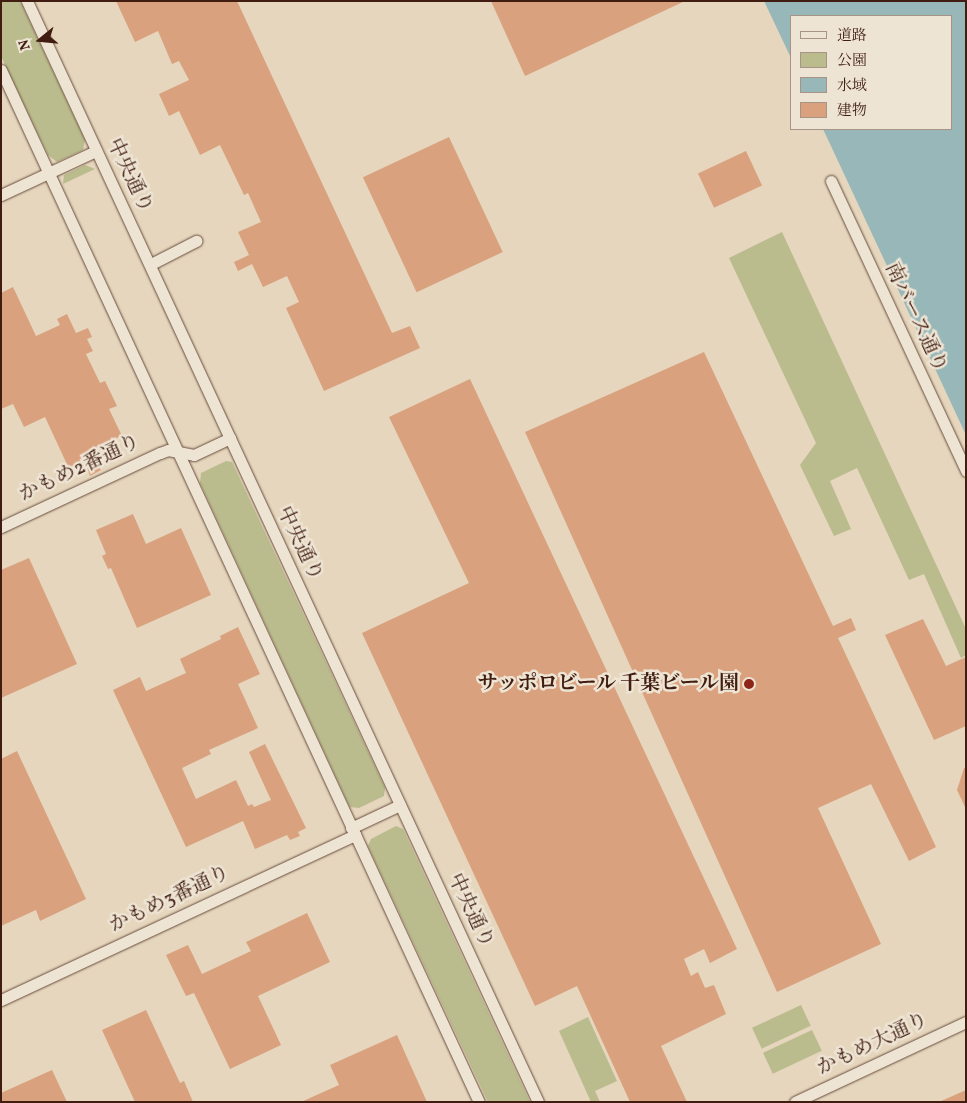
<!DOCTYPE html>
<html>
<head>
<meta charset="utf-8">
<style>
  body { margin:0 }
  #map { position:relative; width:967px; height:1103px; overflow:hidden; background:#e5d6bd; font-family:Vollkorn,"Noto Serif JP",serif }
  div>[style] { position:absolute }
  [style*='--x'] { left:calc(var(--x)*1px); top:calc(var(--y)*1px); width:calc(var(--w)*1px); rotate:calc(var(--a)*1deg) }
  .green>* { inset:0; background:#babc8d; transform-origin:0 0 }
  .water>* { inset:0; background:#98b7b9 }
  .building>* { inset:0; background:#daa17f; transform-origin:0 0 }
  .roads { filter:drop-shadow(0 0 1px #694b3b) drop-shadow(0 0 1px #694b3b) }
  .tertiary>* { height:11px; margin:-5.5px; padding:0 5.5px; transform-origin:5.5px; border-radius:5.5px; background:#eee4d4 }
  .dots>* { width:14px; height:14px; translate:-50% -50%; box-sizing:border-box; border:2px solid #eee4d4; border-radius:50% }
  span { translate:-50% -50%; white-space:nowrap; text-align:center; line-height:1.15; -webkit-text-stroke:5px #eee4d4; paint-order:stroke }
  .street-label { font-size:20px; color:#401d10 }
  .poi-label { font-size:20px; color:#401d10; font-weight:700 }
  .right { translate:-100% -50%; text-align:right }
  .frame { position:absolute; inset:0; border:2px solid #401d10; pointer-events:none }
  .legend { position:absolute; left:790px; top:15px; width:162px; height:115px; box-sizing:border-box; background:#eee4d4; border:1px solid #a89486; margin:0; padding:6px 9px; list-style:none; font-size:15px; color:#401d10 }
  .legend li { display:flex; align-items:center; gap:10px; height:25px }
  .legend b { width:25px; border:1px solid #a89486 }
  .north { position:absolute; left:15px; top:15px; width:50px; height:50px; -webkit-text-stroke:4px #eee4d4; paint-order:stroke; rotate:253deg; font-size:14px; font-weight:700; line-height:20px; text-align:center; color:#401d10 }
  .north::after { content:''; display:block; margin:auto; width:18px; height:22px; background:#401d10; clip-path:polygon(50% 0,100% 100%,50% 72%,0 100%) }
</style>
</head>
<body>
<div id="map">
  <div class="green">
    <i style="clip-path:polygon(1px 1px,20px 1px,85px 140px,83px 150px,57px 162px,48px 155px,1px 56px)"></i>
    <i style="clip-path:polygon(85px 165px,95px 169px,63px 184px,64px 175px)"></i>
    <i style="clip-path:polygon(782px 232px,966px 629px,966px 655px,961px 658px,924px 574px,909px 580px,857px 468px,830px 481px,851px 529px,834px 536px,800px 465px,816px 443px,729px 258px)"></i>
    <i style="clip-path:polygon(226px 461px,232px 462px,385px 788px,384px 796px,359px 808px,350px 807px,348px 803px,200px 483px,201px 473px)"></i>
    <i style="clip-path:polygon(396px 826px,403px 829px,530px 1102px,488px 1102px,368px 846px,371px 839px)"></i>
    <i style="left:801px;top:1005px;width:23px;height:54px;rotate:65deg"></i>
    <i style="clip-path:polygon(588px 1017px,617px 1081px,595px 1091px,600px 1102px,591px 1102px,559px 1031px)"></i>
    <i style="left:812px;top:1030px;width:23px;height:54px;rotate:65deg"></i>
  </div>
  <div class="water">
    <i style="clip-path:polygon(764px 1px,966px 1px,966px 435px,823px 129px,951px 129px,951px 16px,791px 16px,791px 58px)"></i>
  </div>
  <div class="building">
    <i style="clip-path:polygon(116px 1px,237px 1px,392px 333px,410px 326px,420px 348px,324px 391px,286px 308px,299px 302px,287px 276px,263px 287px,252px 264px,238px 271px,234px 262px,249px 255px,238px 232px,261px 222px,248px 193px,244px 195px,220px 145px,200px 155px,179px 111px,169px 116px,159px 94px,189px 80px,179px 61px,172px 64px,158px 31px,135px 42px)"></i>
    <i style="clip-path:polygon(491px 1px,685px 1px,525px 76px)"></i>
    <i style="left:449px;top:137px;width:127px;height:95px;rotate:65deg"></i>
    <i style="left:746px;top:151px;width:38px;height:53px;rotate:65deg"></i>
    <i style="clip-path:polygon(13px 287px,36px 336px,60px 325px,57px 319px,67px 314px,76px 333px,88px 328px,92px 337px,87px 339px,93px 351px,86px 354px,100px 383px,105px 381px,117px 406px,109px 409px,122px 436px,102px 445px,106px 455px,96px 460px,101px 470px,90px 476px,86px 466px,71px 473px,45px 417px,24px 427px,13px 404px,1px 409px,1px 293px)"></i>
    <i style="clip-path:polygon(704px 352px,833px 626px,851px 618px,856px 630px,838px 638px,936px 847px,909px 861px,871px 784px,818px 808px,881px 944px,777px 992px,525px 432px)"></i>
    <i style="clip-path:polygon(470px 379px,737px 949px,710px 963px,704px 949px,684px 959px,691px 976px,698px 972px,705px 988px,714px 985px,726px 1014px,661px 1046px,687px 1102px,630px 1102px,577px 986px,535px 1006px,362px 633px,469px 583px,389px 417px)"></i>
    <i style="clip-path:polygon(133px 514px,146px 544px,181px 528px,211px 595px,137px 628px,111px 568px,108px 569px,102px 556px,106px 554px,96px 530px)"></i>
    <i style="clip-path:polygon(29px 558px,77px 664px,1px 698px,1px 570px)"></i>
    <i style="clip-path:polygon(923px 619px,946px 666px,966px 657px,966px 726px,934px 740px,885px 635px)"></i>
    <i style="clip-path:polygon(238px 627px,260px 674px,238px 684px,258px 728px,209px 750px,211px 754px,182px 768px,196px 799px,236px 780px,248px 806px,252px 804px,254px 807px,271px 800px,249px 752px,265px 744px,306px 828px,298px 832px,300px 836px,290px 840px,287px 835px,255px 849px,243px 821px,186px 847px,113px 690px,140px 677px,146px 691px,186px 673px,180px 659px,221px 639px,220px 636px)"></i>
    <i style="clip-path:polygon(17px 751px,86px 899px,40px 921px,36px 910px,1px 926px,1px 759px)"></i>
    <i style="clip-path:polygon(964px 768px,966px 768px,966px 809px,957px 790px)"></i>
    <i style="clip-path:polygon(307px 913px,330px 962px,258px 996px,281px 1045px,230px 1069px,194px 993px,186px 996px,166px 955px,188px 945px,202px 974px,251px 951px,246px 942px)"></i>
    <i style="clip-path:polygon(146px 1010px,180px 1083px,184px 1081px,193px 1102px,135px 1102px,102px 1030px)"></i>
    <i style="clip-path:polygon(397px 1035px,427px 1102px,301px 1102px,339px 1085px,330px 1065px)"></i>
    <i style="clip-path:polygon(52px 1070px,67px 1102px,1px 1102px,1px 1093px)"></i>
    <i style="clip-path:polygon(966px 1090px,966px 1102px,939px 1102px)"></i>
  </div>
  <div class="roads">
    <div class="tertiary">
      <i style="--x:27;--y:1;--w:1214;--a:65.1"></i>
      <i style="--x:1;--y:70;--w:1137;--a:65.15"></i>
      <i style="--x:831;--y:181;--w:320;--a:65"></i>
      <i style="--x:1;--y:195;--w:105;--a:-24.9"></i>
      <i style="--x:151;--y:264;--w:51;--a:-27.1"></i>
      <i style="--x:1;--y:527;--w:175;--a:-25"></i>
      <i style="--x:160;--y:453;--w:9;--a:-21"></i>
      <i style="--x:168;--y:450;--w:26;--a:11"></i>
      <i style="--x:194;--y:455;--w:40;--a:-25"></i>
      <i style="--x:351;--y:828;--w:54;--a:-25.1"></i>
      <i style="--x:1;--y:1000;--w:391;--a:-25"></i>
      <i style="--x:795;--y:1102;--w:189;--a:-25.1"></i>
    </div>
  </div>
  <div class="dots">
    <i style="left:749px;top:684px;background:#8f2418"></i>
  </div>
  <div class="street-label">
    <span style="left:129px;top:176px;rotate:65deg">中央通り</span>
    <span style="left:915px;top:318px;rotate:65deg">南バース通り</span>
    <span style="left:80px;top:469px;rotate:-25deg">かもめ2番通り</span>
    <span style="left:299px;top:544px;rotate:65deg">中央通り</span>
    <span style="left:170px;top:900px;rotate:-25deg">かもめ3番通り</span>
    <span style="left:470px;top:911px;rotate:65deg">中央通り</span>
    <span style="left:873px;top:1045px;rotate:-25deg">かもめ大通り</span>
  </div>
  <div class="poi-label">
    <span class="right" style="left:739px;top:684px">サッポロビール 千葉ビール園</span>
  </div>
  <div class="frame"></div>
  <ul class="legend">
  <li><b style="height:6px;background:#eee4d4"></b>道路</li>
  <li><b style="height:14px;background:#babc8d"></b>公園</li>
  <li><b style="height:14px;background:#98b7b9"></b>水域</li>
  <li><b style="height:14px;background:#daa17f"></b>建物</li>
  </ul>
  <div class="north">N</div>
</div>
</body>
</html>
